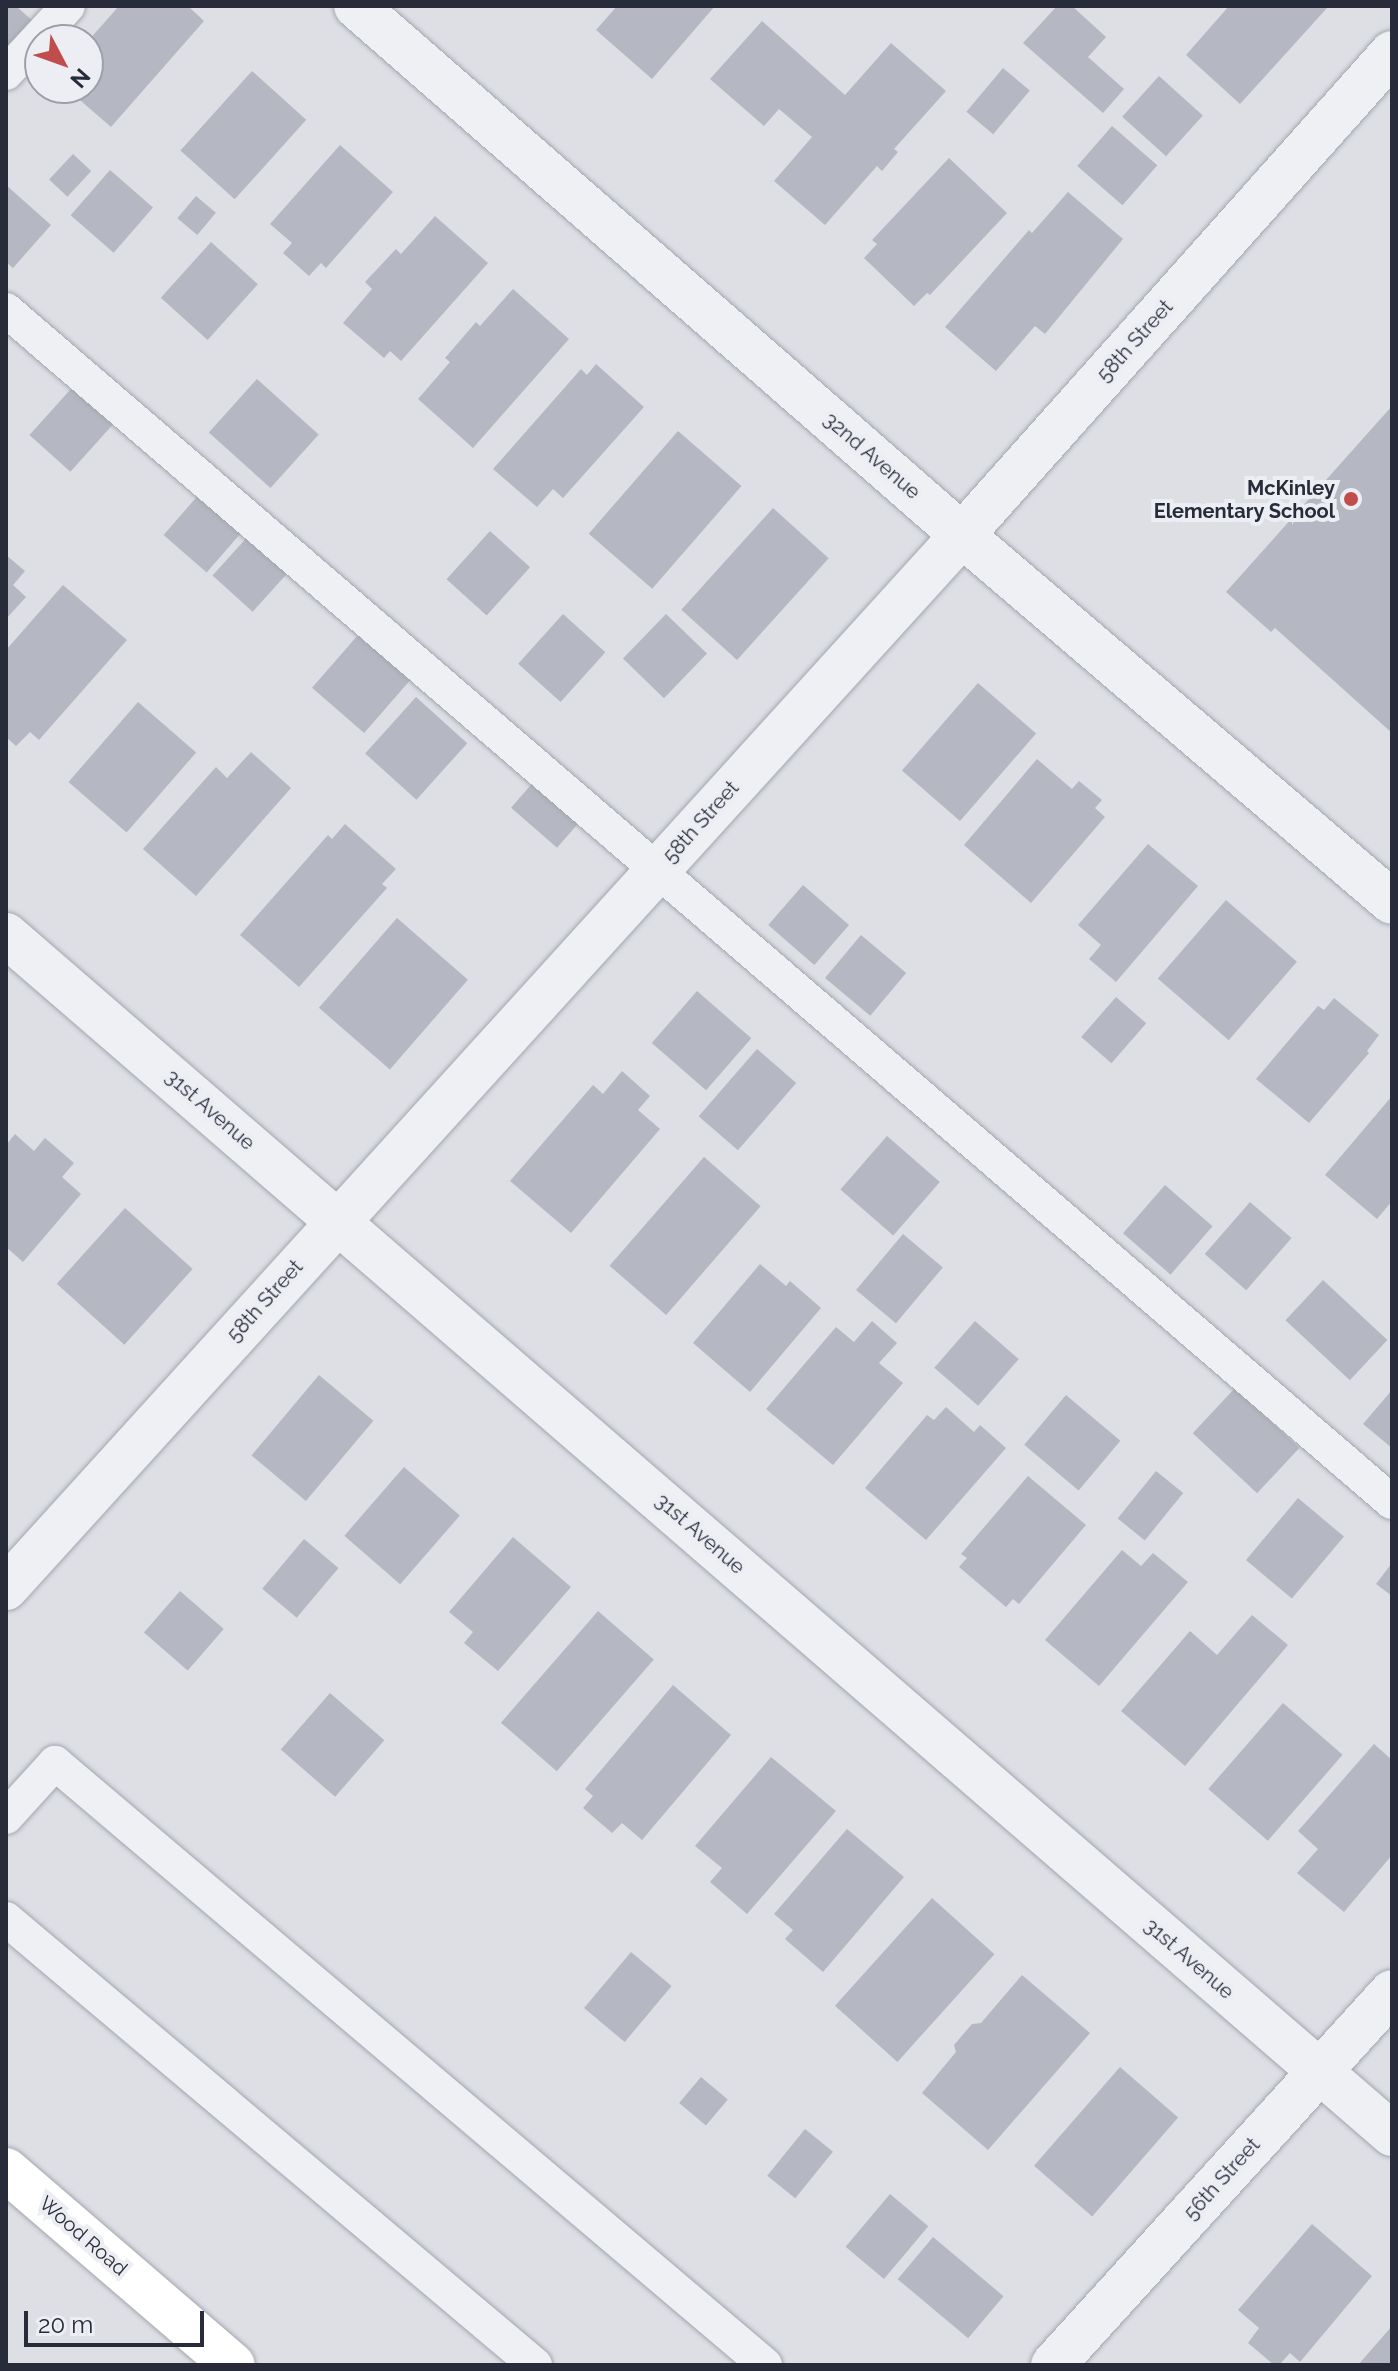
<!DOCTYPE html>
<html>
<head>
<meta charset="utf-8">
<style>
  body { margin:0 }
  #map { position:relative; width:1398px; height:2371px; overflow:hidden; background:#dddfe5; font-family:Raleway,sans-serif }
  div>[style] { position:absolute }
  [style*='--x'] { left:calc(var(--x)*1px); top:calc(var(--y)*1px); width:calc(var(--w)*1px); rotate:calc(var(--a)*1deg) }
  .building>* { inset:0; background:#b5b8c2; transform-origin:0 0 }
  .roads { filter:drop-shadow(0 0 2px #a3a6ae) drop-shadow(0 0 2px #a3a6ae) }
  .lane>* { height:34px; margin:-17px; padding:0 17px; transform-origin:17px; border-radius:17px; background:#eff0f4 }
  .street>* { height:44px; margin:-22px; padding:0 22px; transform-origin:22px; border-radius:22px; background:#eff0f4 }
  .secondary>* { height:44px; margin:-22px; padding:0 22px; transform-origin:22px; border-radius:22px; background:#fff }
  .dots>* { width:22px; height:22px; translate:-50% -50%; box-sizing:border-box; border:4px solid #eceef3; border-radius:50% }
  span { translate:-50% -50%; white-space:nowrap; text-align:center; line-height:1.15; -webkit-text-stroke:8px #eceef3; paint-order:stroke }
  .street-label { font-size:20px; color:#282c3a }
  .poi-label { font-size:20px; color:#282c3a; font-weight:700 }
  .right { translate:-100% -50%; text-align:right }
  .frame { position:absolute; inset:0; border:8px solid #282c3a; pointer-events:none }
  .north { position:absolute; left:24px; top:24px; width:80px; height:80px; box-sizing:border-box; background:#eceef3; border:2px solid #9ea0a9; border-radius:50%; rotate:131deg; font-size:22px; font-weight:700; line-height:32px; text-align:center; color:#282c3a }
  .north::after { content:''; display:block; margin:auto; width:28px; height:36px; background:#c14c4c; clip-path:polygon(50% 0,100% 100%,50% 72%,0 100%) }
  .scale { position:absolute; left:24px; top:2311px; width:180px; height:36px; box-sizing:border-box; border:4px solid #282c3a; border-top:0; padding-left:10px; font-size:24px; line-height:28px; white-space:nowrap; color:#282c3a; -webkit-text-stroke:6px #eceef3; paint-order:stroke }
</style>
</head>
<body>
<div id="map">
  <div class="building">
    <i style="clip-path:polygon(6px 6px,16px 6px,35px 23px,6px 56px)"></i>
    <i style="clip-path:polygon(119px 6px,188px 6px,204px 21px,111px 127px,66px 88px,88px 88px,88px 41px)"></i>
    <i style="clip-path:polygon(617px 6px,715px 6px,652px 79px,596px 30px)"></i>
    <i style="clip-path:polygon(1057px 6px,1072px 6px,1106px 37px,1088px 57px,1124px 89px,1103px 113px,1023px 43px)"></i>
    <i style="clip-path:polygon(1229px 6px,1327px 8px,1240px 104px,1186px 55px)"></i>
    <i style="clip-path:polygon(762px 21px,845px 95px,891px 43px,946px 91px,894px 149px,898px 152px,882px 171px,877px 166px,825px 225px,774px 181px,812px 137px,779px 109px,764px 126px,710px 79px)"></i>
    <i style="left:1003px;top:68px;width:35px;height:57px;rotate:40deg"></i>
    <i style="left:252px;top:71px;width:73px;height:107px;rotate:42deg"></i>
    <i style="left:1159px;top:76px;width:59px;height:55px;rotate:42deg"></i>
    <i style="left:1112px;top:126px;width:60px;height:53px;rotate:41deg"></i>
    <i style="clip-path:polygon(340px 145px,393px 192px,326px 268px,321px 263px,309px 276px,283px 253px,292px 243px,270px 224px)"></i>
    <i style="left:73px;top:154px;width:25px;height:35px;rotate:43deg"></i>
    <i style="clip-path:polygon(949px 158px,1007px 213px,930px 295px,927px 293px,914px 306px,864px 258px,877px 244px,872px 240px)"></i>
    <i style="left:110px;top:170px;width:57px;height:60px;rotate:41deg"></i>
    <i style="clip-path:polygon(6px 185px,51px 225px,13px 268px,6px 262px)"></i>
    <i style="clip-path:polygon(1068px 192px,1123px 239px,1045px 334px,1035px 326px,996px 371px,945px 327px,1029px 230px,1032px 233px)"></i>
    <i style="left:196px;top:196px;width:26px;height:29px;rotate:40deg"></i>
    <i style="clip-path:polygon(435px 216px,488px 263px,401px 361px,390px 351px,384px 358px,343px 323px,372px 289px,365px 282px,396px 249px,401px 254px)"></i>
    <i style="left:211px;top:242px;width:63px;height:75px;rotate:42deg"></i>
    <i style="clip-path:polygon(513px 289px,569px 339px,473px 448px,418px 399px,450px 362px,445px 358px,476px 322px,480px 326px)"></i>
    <i style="clip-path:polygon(596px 364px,644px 407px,563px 498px,553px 489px,537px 507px,493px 469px,581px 369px,587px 375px)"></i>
    <i style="left:257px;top:379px;width:83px;height:72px;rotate:42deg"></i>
    <i style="left:79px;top:380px;width:55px;height:74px;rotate:42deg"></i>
    <i style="clip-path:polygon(1392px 406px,1392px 733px,1275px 628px,1271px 632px,1226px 592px)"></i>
    <i style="left:678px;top:431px;width:84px;height:136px;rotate:41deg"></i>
    <i style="left:201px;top:492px;width:57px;height:57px;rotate:41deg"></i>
    <i style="left:773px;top:508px;width:75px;height:137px;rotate:42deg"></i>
    <i style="left:490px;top:531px;width:54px;height:65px;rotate:42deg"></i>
    <i style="left:250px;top:534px;width:54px;height:56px;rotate:42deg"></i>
    <i style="clip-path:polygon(6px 555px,25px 571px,13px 585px,26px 597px,6px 619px)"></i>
    <i style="clip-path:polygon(63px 585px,127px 640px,39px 740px,30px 732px,16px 746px,6px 737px,6px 650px)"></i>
    <i style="left:563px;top:614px;width:57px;height:67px;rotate:42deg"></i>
    <i style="left:666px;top:614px;width:57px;height:62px;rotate:44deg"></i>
    <i style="left:358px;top:635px;width:69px;height:70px;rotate:41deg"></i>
    <i style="left:978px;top:683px;width:77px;height:116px;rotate:41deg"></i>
    <i style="left:416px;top:697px;width:69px;height:76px;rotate:42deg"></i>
    <i style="left:138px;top:702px;width:77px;height:106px;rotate:41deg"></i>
    <i style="clip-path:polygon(251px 752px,291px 788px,196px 896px,143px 849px,216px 767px,227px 778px)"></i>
    <i style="clip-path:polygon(1037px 759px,1072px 789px,1079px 781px,1102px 800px,1095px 808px,1105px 817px,1031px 903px,964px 845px)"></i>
    <i style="left:536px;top:779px;width:61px;height:38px;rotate:41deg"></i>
    <i style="clip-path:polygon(345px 824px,396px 869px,382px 884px,387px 888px,299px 987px,240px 935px,328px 835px,332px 839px)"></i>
    <i style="clip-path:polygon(1148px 844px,1198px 886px,1116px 982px,1089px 959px,1101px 945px,1078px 925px)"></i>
    <i style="left:803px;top:885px;width:61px;height:53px;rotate:41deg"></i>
    <i style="left:1226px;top:900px;width:94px;height:104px;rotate:41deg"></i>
    <i style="left:397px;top:918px;width:94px;height:119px;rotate:41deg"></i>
    <i style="left:861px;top:935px;width:59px;height:56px;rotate:40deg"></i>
    <i style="left:697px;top:991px;width:72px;height:69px;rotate:41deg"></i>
    <i style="left:1116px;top:997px;width:40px;height:53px;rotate:41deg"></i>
    <i style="clip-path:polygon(1334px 998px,1379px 1035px,1367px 1051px,1369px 1053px,1309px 1123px,1256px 1079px,1318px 1006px,1324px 1010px)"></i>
    <i style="left:757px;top:1049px;width:52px;height:89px;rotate:41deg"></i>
    <i style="clip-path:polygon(622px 1071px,650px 1096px,638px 1110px,660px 1129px,571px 1233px,510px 1181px,593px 1085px,603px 1094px)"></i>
    <i style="clip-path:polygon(1392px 1096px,1392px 1201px,1377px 1219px,1325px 1175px)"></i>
    <i style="clip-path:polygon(15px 1134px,34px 1151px,45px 1138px,74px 1163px,62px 1177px,81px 1194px,23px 1262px,6px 1247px,6px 1145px)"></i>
    <i style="left:887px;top:1136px;width:70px;height:71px;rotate:41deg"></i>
    <i style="left:704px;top:1157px;width:75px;height:144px;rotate:41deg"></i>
    <i style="left:1165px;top:1185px;width:63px;height:64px;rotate:41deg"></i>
    <i style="left:1250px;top:1202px;width:55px;height:69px;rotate:41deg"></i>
    <i style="left:125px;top:1208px;width:91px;height:102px;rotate:42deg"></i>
    <i style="left:903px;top:1234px;width:52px;height:73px;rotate:40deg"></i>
    <i style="clip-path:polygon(760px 1264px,786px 1286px,790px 1281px,821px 1308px,750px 1392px,693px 1343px)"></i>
    <i style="left:1323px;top:1280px;width:88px;height:55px;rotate:43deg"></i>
    <i style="clip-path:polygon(872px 1321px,897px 1343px,879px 1363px,903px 1383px,833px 1465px,766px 1409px,836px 1327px,854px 1342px)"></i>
    <i style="left:975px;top:1321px;width:58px;height:62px;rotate:41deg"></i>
    <i style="left:319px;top:1375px;width:71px;height:105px;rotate:40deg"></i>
    <i style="left:1235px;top:1388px;width:88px;height:62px;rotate:43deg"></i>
    <i style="clip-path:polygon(1392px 1390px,1392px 1448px,1363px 1424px)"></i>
    <i style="left:1066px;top:1395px;width:71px;height:65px;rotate:40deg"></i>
    <i style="clip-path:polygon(946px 1407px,974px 1432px,980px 1425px,1006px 1448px,926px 1540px,865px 1488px,927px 1415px,934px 1420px)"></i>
    <i style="left:404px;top:1467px;width:74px;height:91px;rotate:41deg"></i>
    <i style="left:1156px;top:1471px;width:35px;height:61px;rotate:39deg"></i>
    <i style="clip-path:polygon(1028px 1476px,1086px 1525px,1019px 1604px,1013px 1599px,1006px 1607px,959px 1567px,967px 1558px,961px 1554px)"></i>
    <i style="left:1298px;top:1498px;width:60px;height:81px;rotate:40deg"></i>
    <i style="clip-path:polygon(513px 1537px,571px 1587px,498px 1671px,464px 1643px,473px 1632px,449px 1612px)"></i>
    <i style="left:304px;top:1539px;width:45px;height:65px;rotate:40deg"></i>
    <i style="clip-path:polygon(1122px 1550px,1141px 1566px,1153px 1553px,1188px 1582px,1099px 1686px,1045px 1640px)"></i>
    <i style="clip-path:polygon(1392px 1563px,1392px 1596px,1376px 1584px)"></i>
    <i style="left:180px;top:1591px;width:58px;height:55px;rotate:41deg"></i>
    <i style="left:598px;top:1611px;width:74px;height:148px;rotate:41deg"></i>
    <i style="clip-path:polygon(1252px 1615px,1288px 1645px,1185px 1766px,1121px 1711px,1190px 1631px,1217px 1655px)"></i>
    <i style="clip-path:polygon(673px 1685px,731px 1735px,642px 1840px,622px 1823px,612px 1833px,583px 1808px,593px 1796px,585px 1789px)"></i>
    <i style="left:330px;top:1693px;width:72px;height:75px;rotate:41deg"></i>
    <i style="left:1283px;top:1703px;width:79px;height:114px;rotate:41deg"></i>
    <i style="clip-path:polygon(1374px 1744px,1392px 1760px,1392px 1855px,1344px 1912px,1297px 1873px,1318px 1849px,1298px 1831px)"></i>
    <i style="clip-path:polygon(771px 1757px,836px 1811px,747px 1914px,710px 1882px,722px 1868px,695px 1846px)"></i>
    <i style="clip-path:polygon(847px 1829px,904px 1877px,823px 1972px,785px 1939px,793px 1930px,774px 1914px)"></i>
    <i style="left:932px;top:1898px;width:84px;height:145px;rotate:42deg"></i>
    <i style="left:631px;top:1952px;width:53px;height:73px;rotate:40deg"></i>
    <i style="clip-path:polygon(1022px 1975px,1090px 2033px,988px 2150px,922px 2093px,956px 2052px,954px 2045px,972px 2024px,981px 2023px)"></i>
    <i style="left:1120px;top:2067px;width:77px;height:131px;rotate:41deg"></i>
    <i style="left:701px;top:2077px;width:35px;height:34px;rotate:40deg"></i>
    <i style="left:805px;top:2129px;width:36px;height:60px;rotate:39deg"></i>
    <i style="left:890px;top:2194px;width:50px;height:69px;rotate:40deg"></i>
    <i style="clip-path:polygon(1312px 2224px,1372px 2276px,1300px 2362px,1290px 2353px,1279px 2365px,1274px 2365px,1248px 2343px,1259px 2328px,1238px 2310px)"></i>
    <i style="left:933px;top:2237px;width:92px;height:55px;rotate:40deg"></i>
    <i style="clip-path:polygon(1392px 2326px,1392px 2365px,1358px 2365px)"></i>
  </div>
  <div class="roads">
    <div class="lane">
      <i style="--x:6;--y:73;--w:91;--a:-47.2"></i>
      <i style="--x:6;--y:310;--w:1828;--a:40.7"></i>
      <i style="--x:6;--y:1817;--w:73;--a:-47.8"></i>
      <i style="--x:55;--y:1763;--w:931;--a:40.29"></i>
      <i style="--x:6;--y:1919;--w:692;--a:40.13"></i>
    </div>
    <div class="street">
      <i style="--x:356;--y:6;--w:804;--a:41.12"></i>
      <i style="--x:962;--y:535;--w:565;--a:40.48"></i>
      <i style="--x:6;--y:935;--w:1833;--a:40.86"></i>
      <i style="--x:6;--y:1588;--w:1422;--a:-47.76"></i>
      <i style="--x:962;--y:535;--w:646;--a:-48.26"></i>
      <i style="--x:1053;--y:2365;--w:504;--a:-47.73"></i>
    </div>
    <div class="secondary">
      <i style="--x:6;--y:2170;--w:299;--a:40.7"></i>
    </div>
  </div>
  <div class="dots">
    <i style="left:1351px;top:499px;background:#c14c4c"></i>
  </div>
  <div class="street-label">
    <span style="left:1135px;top:341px;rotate:-48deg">58th Street</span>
    <span style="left:872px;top:456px;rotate:41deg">32nd Avenue</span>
    <span style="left:701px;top:822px;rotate:-48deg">58th Street</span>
    <span style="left:210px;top:1110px;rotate:41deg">31st Avenue</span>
    <span style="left:265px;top:1301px;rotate:-48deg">58th Street</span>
    <span style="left:700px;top:1534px;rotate:41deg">31st Avenue</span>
    <span style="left:1189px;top:1959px;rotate:41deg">31st Avenue</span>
    <span style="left:1222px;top:2179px;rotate:-48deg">56th Street</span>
    <span style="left:83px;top:2236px;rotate:41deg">Wood Road</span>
  </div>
  <div class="poi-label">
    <span class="right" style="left:1335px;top:500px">McKinley<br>Elementary School</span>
  </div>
  <div class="frame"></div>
  <div class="north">N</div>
  <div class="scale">20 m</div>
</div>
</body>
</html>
